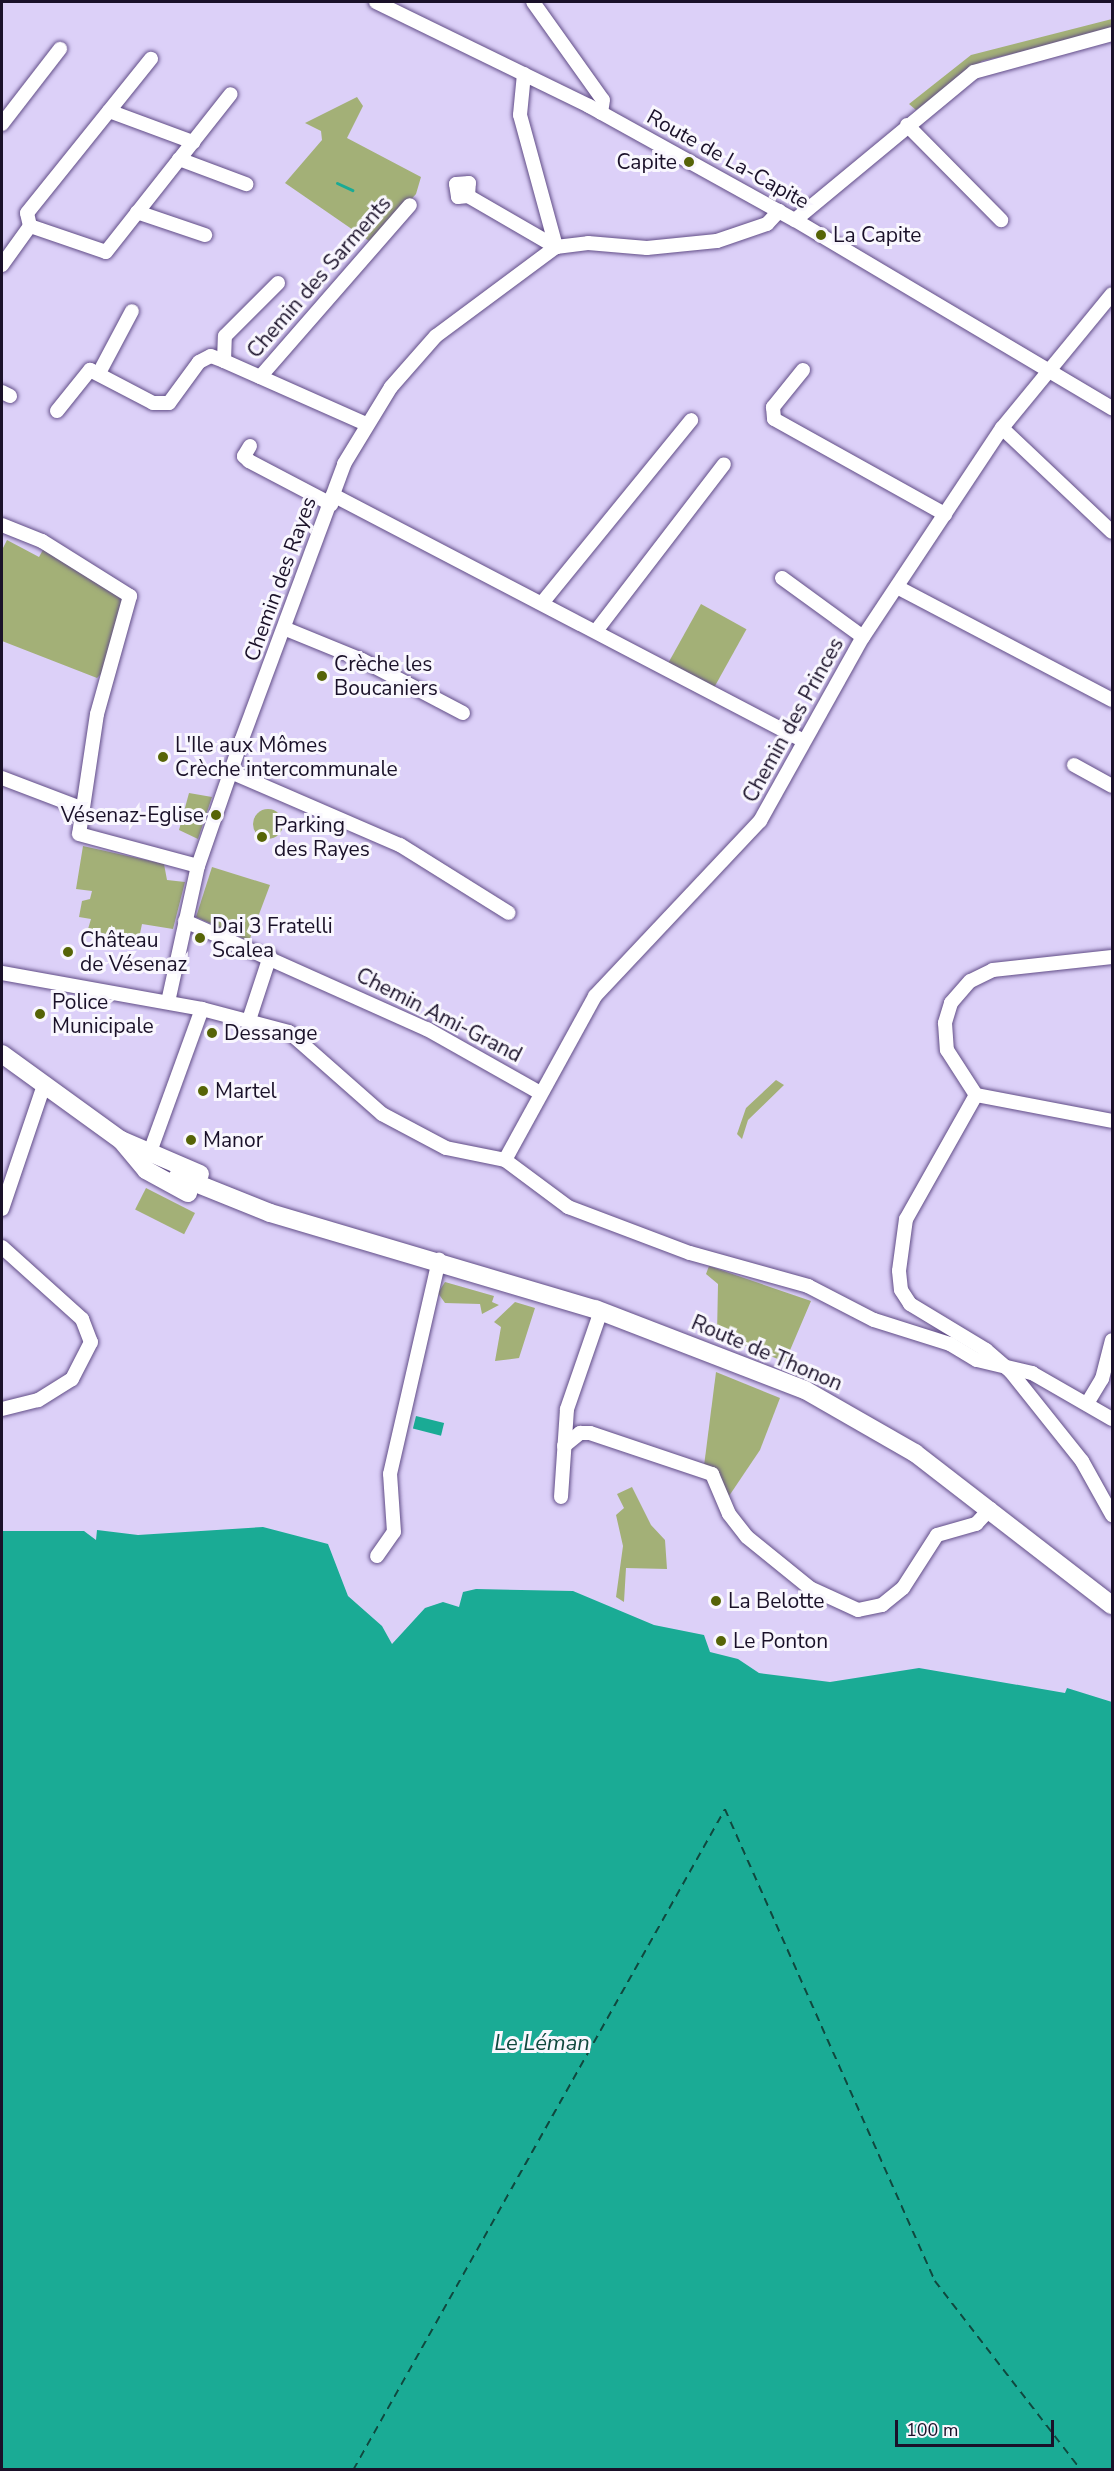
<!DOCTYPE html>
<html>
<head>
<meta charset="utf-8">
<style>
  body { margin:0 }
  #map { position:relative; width:1114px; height:2471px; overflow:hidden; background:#dcd0f8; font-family:"Nunito Sans",sans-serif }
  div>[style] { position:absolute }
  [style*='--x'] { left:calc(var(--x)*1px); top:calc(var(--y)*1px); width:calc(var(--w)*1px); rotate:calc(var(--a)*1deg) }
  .green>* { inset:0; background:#a3b077; transform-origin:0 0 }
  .round { border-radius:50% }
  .water>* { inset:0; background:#1aab95; transform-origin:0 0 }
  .stream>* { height:3px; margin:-1.5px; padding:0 1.5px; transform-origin:1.5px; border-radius:1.5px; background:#1aab95 }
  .ferry>* { height:1.5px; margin-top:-0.75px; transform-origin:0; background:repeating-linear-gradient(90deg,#0f483e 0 8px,transparent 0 14px) }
  .roads { filter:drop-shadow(0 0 2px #614d87) drop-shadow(0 0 2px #614d87) }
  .minor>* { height:14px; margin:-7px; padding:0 7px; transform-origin:7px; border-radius:7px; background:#fff }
  .major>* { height:18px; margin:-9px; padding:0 9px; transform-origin:9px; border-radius:9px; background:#fff }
  .dots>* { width:16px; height:16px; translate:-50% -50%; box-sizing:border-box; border:3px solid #f9f7fe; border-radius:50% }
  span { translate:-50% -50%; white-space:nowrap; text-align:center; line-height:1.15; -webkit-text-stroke:6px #f9f7fe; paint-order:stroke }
  .street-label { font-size:21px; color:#1a1129 }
  .poi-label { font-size:21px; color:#1a1129 }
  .right { translate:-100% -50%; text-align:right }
  .left { translate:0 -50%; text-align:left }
  .water-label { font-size:22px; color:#0f483e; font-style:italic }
  .frame { position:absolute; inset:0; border:3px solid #1a1129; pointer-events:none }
  .scale { position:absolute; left:895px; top:2420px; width:159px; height:27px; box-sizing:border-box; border:3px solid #1a1129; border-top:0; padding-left:8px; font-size:18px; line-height:21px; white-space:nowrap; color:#1a1129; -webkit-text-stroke:4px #f9f7fe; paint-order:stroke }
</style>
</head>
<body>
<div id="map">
  <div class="green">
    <i style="clip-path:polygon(1112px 19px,1112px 30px,982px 61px,916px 110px,909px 104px,971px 55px)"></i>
    <i style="clip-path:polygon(357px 97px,363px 106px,347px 138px,421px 177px,416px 194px,372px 243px,285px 183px,322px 140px,321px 131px,305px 123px)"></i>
    <i style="clip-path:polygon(7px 540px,39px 557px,44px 548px,125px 597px,104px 671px,97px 678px,2px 641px,2px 550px)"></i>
    <i style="left:701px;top:604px;width:52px;height:69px;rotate:29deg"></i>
    <i style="clip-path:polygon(189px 793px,212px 797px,198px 839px,179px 830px)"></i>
    <i class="round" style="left:253px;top:809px;width:30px;height:30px"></i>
    <i style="clip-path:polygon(83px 846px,164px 864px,167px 880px,185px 882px,173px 929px,142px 924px,138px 943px,88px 929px,91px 919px,79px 917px,82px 901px,90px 899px,92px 891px,76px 889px)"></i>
    <i style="clip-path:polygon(212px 867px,270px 885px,249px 941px,196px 917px)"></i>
    <i style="clip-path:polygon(776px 1080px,784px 1085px,748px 1120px,742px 1139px,737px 1134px,746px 1108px)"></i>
    <i style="left:146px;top:1188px;width:55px;height:24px;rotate:27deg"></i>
    <i style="clip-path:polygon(709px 1266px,811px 1301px,785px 1362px,717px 1334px,718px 1284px,706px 1274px)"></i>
    <i style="clip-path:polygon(445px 1282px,494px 1296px,492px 1302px,499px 1305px,482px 1314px,480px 1304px,445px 1303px,438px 1293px)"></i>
    <i style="clip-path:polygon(515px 1302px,535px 1308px,519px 1358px,495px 1361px,501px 1327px,494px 1322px)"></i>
    <i style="clip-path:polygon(716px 1372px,780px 1398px,760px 1450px,727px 1499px,704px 1466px)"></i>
    <i style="clip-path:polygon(632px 1487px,651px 1525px,665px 1540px,667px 1569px,626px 1568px,624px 1602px,616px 1597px,623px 1546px,616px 1515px,624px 1508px,617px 1494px)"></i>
  </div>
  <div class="water">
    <i style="left:416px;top:1416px;width:29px;height:13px;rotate:14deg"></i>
    <i style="clip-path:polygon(263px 1527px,328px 1544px,348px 1596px,382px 1626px,392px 1644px,425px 1608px,443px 1602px,459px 1607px,463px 1592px,476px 1589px,573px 1591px,654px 1625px,704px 1635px,710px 1652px,738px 1659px,759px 1673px,830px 1682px,919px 1668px,1065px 1693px,1067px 1688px,1112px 1702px,1112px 2469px,2px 2469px,2px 1531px,84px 1531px,96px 1540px,97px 1530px,138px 1535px)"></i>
  </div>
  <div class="stream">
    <i style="--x:337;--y:183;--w:17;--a:25"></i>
  </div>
  <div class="ferry">
    <i style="--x:725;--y:1809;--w:517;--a:66.01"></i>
    <i style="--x:935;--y:2281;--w:239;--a:52.3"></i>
    <i style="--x:353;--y:2470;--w:758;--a:-60.63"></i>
  </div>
  <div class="roads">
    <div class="minor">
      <i style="--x:376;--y:2;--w:237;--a:26"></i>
      <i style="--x:589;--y:106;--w:235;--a:29"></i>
      <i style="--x:795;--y:220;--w:369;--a:30.7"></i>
      <i style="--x:533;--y:2;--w:120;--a:54.5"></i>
      <i style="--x:603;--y:100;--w:13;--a:99"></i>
      <i style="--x:524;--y:74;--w:41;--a:95.6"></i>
      <i style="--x:520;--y:115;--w:137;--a:74.7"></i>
      <i style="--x:109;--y:111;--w:90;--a:20.3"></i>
      <i style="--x:2;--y:124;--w:95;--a:-52.3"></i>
      <i style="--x:907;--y:125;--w:134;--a:45.3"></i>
      <i style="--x:179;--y:159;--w:72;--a:20.5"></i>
      <i style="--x:468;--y:196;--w:13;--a:-86"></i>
      <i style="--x:469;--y:183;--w:13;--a:176"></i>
      <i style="--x:456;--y:184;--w:13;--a:81"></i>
      <i style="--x:458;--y:197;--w:10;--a:-6"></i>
      <i style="--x:468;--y:196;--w:102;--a:30.1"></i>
      <i style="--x:137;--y:212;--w:72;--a:18.7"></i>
      <i style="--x:795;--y:220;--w:232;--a:-39.6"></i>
      <i style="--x:974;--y:72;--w:143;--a:-15.4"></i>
      <i style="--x:30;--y:226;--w:80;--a:18.9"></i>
      <i style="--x:106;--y:252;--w:201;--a:-51.7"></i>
      <i style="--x:2;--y:265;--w:48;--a:-54.3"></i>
      <i style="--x:30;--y:226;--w:13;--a:-103"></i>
      <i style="--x:27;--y:213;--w:198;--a:-51.2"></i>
      <i style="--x:224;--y:361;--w:155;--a:23.9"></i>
      <i style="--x:803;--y:370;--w:48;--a:129"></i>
      <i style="--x:773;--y:407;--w:12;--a:85"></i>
      <i style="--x:774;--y:419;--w:196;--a:29.1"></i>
      <i style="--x:99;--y:373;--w:70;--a:-62"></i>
      <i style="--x:260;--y:377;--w:228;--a:-48.9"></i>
      <i style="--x:2;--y:392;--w:9;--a:27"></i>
      <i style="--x:57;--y:411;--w:53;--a:-51.2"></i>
      <i style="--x:90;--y:370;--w:71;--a:27.6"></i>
      <i style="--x:153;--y:403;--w:16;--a:0"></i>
      <i style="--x:169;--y:403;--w:51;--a:-53.8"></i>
      <i style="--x:199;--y:362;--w:13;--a:-27"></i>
      <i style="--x:211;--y:356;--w:14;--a:21"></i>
      <i style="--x:224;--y:361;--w:25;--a:-88"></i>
      <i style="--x:225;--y:336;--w:75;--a:-45"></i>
      <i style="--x:1002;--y:428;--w:151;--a:43.4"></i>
      <i style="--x:250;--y:446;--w:12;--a:121"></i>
      <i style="--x:244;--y:456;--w:7;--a:45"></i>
      <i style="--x:249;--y:461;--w:93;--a:27.7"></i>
      <i style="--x:333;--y:495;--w:531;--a:27.58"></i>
      <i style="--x:2;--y:525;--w:43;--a:21.8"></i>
      <i style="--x:42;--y:541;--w:104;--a:32"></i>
      <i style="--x:130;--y:596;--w:123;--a:105.6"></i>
      <i style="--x:97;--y:714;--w:121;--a:98.5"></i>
      <i style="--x:79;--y:834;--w:123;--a:15.1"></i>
      <i style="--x:782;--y:578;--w:100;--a:36.1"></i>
      <i style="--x:897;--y:587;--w:243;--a:27.7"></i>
      <i style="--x:542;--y:603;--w:236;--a:-50.8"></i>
      <i style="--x:286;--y:629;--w:82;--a:22.2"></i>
      <i style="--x:362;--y:660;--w:114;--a:27.7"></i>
      <i style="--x:596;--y:631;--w:210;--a:-52.5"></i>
      <i style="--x:1074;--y:765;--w:43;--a:28.9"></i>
      <i style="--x:231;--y:772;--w:184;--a:23.4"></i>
      <i style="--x:400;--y:845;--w:128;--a:32"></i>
      <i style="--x:2;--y:778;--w:85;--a:20.8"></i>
      <i style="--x:185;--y:921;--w:265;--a:24.1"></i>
      <i style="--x:427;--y:1029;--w:130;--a:29.5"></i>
      <i style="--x:1112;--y:957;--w:120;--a:173.8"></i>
      <i style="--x:993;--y:970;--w:25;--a:154"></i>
      <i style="--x:970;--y:981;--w:29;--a:131"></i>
      <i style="--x:951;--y:1003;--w:21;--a:107"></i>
      <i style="--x:945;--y:1023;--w:27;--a:86"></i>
      <i style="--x:947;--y:1050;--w:54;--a:57.2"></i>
      <i style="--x:976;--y:1095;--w:142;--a:119.4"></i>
      <i style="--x:906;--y:1219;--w:52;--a:97.7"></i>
      <i style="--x:899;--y:1271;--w:19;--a:84"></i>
      <i style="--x:901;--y:1290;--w:17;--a:57"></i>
      <i style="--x:910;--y:1304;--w:89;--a:31.2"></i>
      <i style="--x:986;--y:1350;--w:33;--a:41"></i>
      <i style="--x:1011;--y:1372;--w:114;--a:51.4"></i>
      <i style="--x:1082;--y:1461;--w:62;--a:60.9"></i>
      <i style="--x:2;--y:973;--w:203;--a:10.2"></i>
      <i style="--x:202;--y:1009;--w:90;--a:14.8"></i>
      <i style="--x:289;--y:1032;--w:124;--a:41.4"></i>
      <i style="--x:382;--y:1114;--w:72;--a:28"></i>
      <i style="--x:446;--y:1148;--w:60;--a:11.5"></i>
      <i style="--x:505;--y:1160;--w:79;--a:36.7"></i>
      <i style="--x:568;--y:1207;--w:130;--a:20.7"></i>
      <i style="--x:690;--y:1253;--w:123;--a:15.6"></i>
      <i style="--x:808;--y:1286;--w:74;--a:27.3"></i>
      <i style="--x:874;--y:1320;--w:80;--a:17.5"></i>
      <i style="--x:950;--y:1344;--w:31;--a:31"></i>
      <i style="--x:977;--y:1360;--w:57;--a:13.3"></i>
      <i style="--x:1032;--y:1373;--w:92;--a:29.9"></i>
      <i style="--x:168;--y:1002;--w:139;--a:-77.6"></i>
      <i style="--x:198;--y:866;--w:134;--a:-70.9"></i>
      <i style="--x:242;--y:739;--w:293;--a:-69.6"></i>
      <i style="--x:344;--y:464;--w:90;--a:-58.6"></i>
      <i style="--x:391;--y:387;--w:68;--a:-48.6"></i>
      <i style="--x:436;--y:336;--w:149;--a:-36.6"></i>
      <i style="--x:556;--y:247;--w:32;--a:-7"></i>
      <i style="--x:588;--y:243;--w:59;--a:4.8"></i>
      <i style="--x:647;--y:248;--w:70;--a:-5.7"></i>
      <i style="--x:717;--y:241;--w:53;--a:-18.8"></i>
      <i style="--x:767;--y:224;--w:18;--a:-47"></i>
      <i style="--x:249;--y:1020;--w:67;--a:-71.8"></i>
      <i style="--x:976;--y:1095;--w:138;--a:10.8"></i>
      <i style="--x:151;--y:1149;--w:149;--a:-70"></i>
      <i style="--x:505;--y:1160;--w:187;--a:-61.2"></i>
      <i style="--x:595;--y:996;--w:241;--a:-46.7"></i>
      <i style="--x:760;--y:821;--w:211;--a:-60.8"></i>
      <i style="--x:863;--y:637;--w:251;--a:-56.4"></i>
      <i style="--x:1002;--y:428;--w:173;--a:-50.6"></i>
      <i style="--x:2;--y:1209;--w:131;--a:-71.3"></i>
      <i style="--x:2;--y:1247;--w:108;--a:42"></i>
      <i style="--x:82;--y:1319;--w:25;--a:69"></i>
      <i style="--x:91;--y:1342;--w:42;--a:117.2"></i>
      <i style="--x:72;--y:1379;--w:40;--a:148"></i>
      <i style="--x:38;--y:1400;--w:37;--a:166"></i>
      <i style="--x:1088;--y:1402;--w:27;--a:-59"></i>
      <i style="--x:1102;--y:1379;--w:40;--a:-75.6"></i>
      <i style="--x:564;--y:1446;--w:21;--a:-39"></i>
      <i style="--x:580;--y:1433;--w:10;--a:0"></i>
      <i style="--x:590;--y:1433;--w:129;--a:18.6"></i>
      <i style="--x:712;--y:1474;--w:43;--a:67"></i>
      <i style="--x:729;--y:1514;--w:29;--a:52"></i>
      <i style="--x:747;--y:1537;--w:81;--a:39"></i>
      <i style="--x:810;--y:1588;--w:53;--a:24.6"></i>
      <i style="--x:858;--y:1610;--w:25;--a:-12"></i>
      <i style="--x:882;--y:1605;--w:27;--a:-39"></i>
      <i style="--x:903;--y:1588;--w:63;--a:-57.3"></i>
      <i style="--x:937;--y:1535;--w:41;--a:-15.8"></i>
      <i style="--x:976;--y:1524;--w:21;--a:-47"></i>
      <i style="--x:561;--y:1497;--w:88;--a:-86.1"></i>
      <i style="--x:567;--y:1409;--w:104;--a:-70.9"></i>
      <i style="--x:377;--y:1556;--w:29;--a:-55"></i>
      <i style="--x:394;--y:1532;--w:58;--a:-93.9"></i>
      <i style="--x:390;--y:1474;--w:220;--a:-77.1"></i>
    </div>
    <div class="major">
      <i style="--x:2;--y:1054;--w:147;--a:35.9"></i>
      <i style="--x:121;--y:1140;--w:39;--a:50"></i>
      <i style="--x:146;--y:1170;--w:48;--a:28.7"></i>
      <i style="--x:121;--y:1140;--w:86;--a:23.3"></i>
      <i style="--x:178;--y:1176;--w:99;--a:21.9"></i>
      <i style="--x:270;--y:1213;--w:339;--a:16.5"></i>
      <i style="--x:595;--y:1309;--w:225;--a:21.1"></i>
      <i style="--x:805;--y:1390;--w:127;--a:29.8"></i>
      <i style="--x:915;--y:1453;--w:249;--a:37.7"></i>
    </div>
  </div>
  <div class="dots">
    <i style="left:689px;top:162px;background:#566407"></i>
    <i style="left:821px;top:235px;background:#566407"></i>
    <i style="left:322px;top:676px;background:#566407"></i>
    <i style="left:163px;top:757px;background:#566407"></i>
    <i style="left:216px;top:815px;background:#566407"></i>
    <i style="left:262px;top:837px;background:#566407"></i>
    <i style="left:200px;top:938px;background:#566407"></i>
    <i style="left:68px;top:952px;background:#566407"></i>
    <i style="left:40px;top:1014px;background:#566407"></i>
    <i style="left:212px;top:1033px;background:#566407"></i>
    <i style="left:203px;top:1091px;background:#566407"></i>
    <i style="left:191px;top:1140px;background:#566407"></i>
    <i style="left:716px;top:1601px;background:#566407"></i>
    <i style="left:721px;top:1641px;background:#566407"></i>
  </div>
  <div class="street-label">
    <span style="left:728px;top:159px;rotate:29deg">Route de La-Capite</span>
    <span style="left:319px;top:277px;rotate:-49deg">Chemin des Sarments</span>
    <span style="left:280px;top:579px;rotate:-70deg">Chemin des Rayes</span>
    <span style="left:793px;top:720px;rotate:-61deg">Chemin des Princes</span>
    <span style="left:439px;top:1015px;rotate:27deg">Chemin Ami-Grand</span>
    <span style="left:767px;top:1353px;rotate:23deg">Route de Thonon</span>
  </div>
  <div class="poi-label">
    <span class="right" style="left:677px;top:162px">Capite</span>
    <span class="left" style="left:833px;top:235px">La Capite</span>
    <span class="left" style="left:334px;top:676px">Crèche les<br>Boucaniers</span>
    <span class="left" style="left:175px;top:757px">L'Ile aux Mômes<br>Crèche intercommunale</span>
    <span class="right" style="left:204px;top:815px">Vésenaz-Eglise</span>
    <span class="left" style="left:274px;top:837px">Parking<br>des Rayes</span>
    <span class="left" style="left:212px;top:938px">Dai 3 Fratelli<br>Scalea</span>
    <span class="left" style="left:80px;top:952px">Château<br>de Vésenaz</span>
    <span class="left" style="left:52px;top:1014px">Police<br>Municipale</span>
    <span class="left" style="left:224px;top:1033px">Dessange</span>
    <span class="left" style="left:215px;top:1091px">Martel</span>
    <span class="left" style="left:203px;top:1140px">Manor</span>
    <span class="left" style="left:728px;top:1601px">La Belotte</span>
    <span class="left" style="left:733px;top:1641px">Le Ponton</span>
  </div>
  <div class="water-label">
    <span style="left:542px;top:2044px">Le Léman</span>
  </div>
  <div class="frame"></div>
  <div class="scale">100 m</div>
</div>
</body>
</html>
